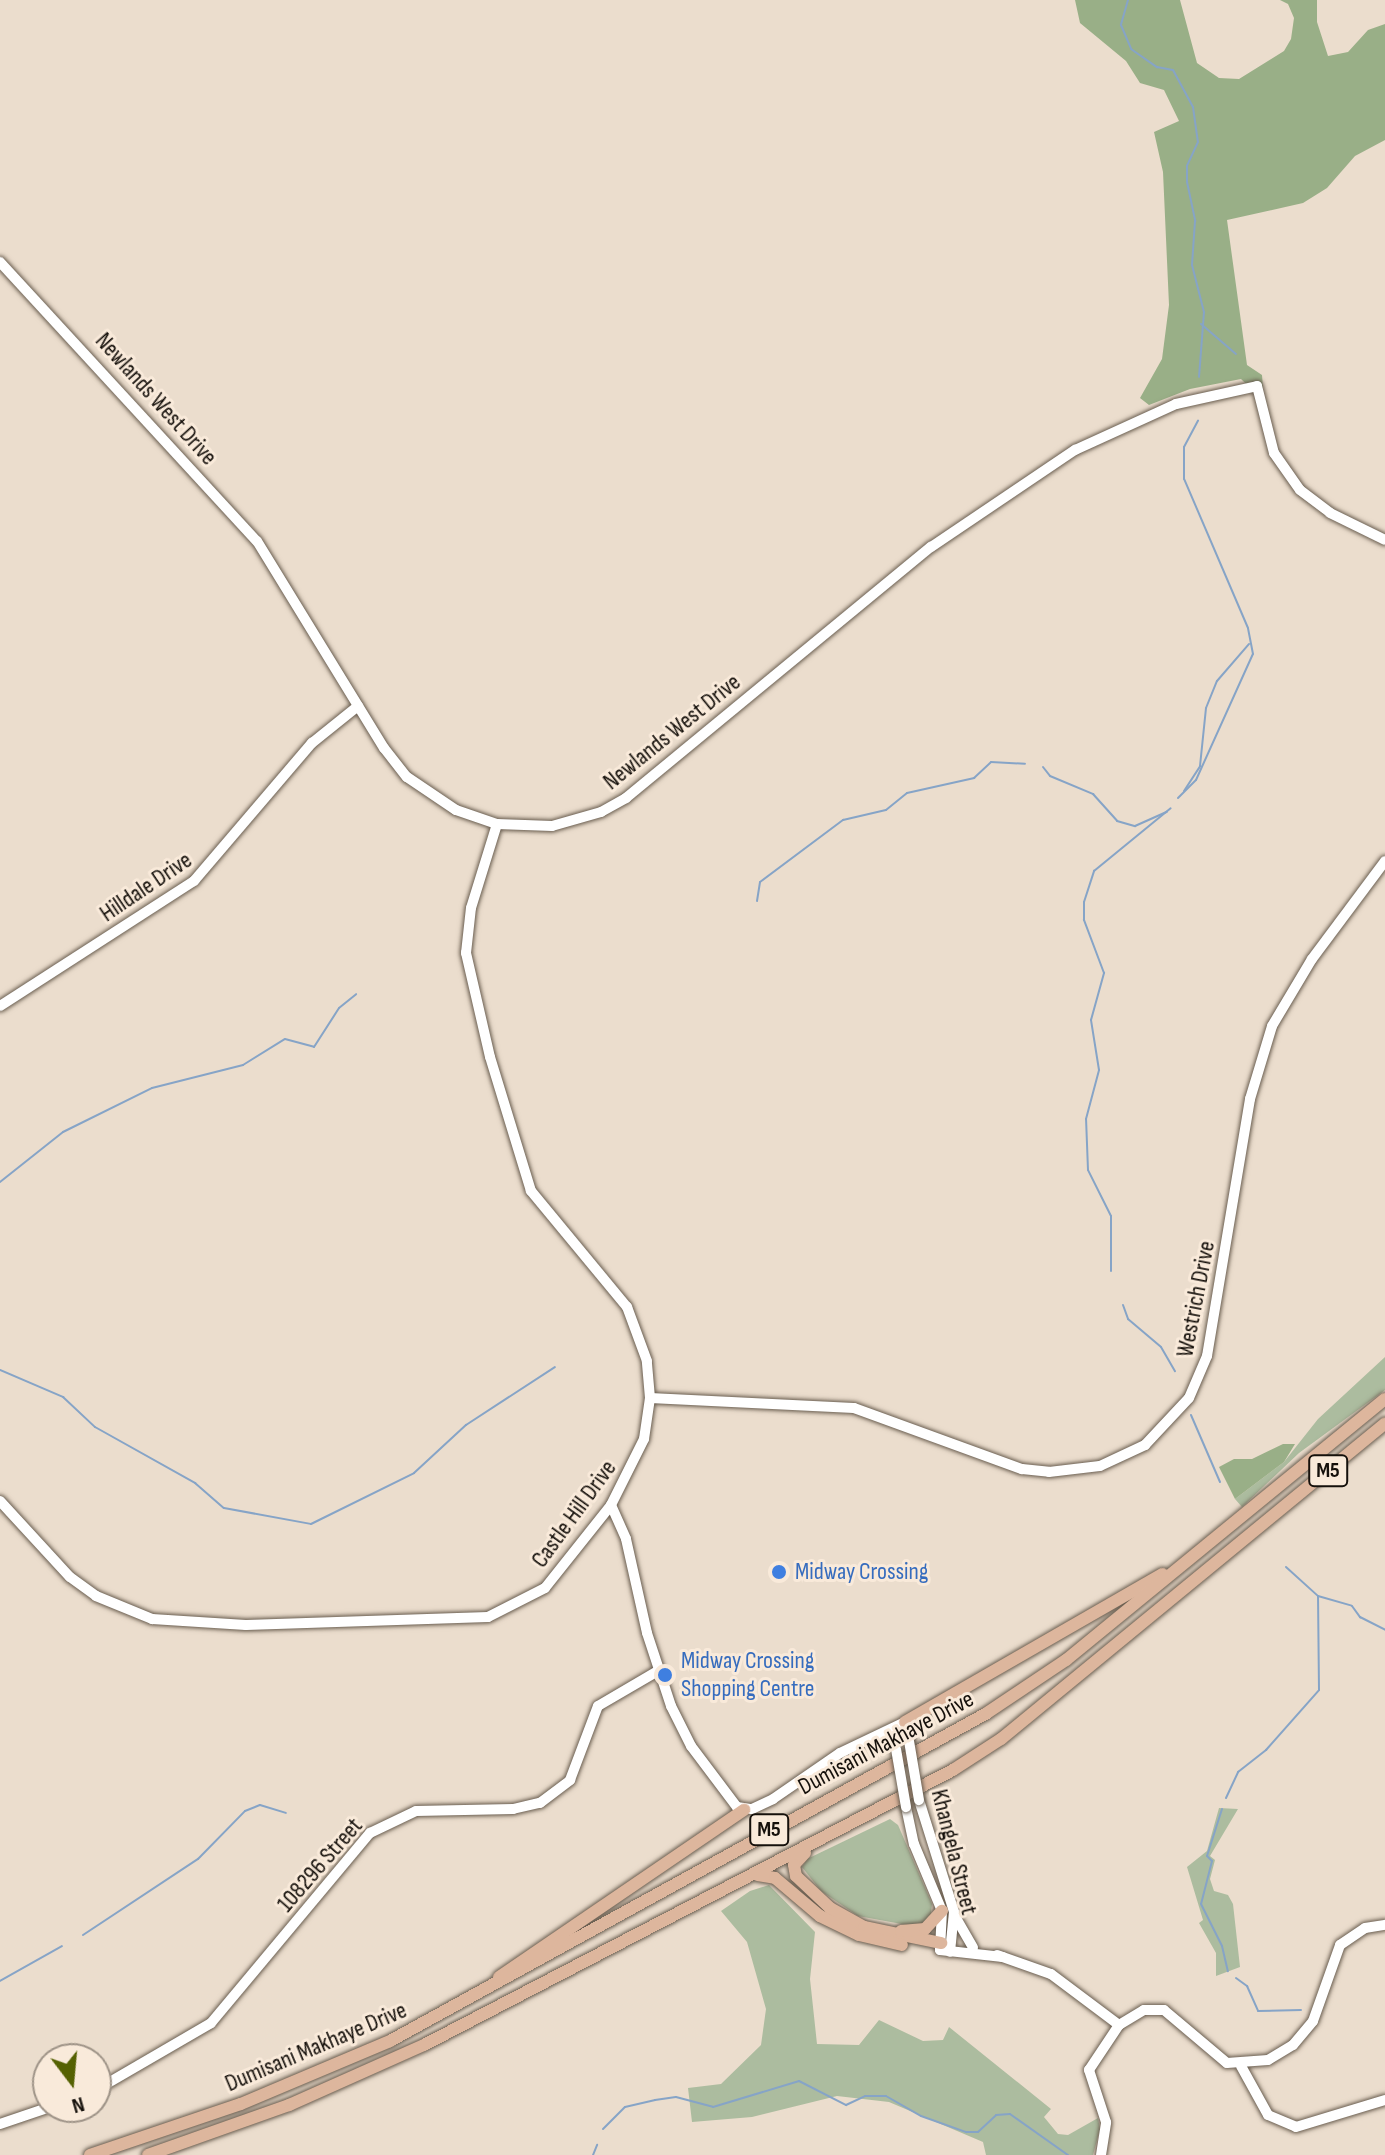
<!DOCTYPE html>
<html>
<head>
<meta charset="utf-8">
<style>
  body { margin:0 }
  #map { position:relative; width:1385px; height:2155px; overflow:hidden; background:#ebddcd; font-family:"Sofia Sans Condensed",sans-serif }
  div>[style] { position:absolute }
  [style*='--x'] { left:calc(var(--x)*1px); top:calc(var(--y)*1px); width:calc(var(--w)*1px); rotate:calc(var(--a)*1deg) }
  .green>* { inset:0; background:#acbc9f }
  .forest>* { inset:0; background:#99af87 }
  .stream>* { height:2px; margin:-1px; padding:0 1px; transform-origin:1px; border-radius:1px; background:#86a4c7 }
  .roads { filter:drop-shadow(0 0 2px #695d4f) drop-shadow(0 0 2px #695d4f) }
  .tertiary>* { height:10px; margin:-5px; padding:0 5px; transform-origin:5px; border-radius:5px; background:#fff }
  .primary>* { height:12px; margin:-6px; padding:0 6px; transform-origin:6px; border-radius:6px; background:#ddb69d }
  .bridges { filter:drop-shadow(0 0 2px #695d4f) drop-shadow(0 0 2px #695d4f) }
  .tertiary-bridge>* { height:10px; margin:-5px; padding:0 5px; transform-origin:5px; border-radius:5px; background:#fff }
  .dots>* { width:22px; height:22px; translate:-50% -50%; box-sizing:border-box; border:4px solid #f9eada; border-radius:50% }
  span { translate:-50% -50%; white-space:nowrap; text-align:center; line-height:1.15; -webkit-text-stroke:6px #f9eada; paint-order:stroke }
  .shield-label span { padding:2px 6px; background:#f9eada; border:2px solid; border-radius:6px; -webkit-text-stroke-width:0 }
  .shield-label { font-size:22px; color:#15100b; font-weight:700 }
  .street-label { font-size:24px; color:#15100b }
  .shop-label { font-size:24px; color:#366cbe }
  .left { translate:0 -50%; text-align:left }
  .north { position:absolute; left:32px; top:2043px; width:80px; height:80px; box-sizing:border-box; background:#f9eada; border:2px solid #9e9387; border-radius:50%; rotate:164deg; font-size:22px; font-weight:700; line-height:32px; text-align:center; color:#15100b }
  .north::after { content:''; display:block; margin:auto; width:28px; height:36px; background:#556102; clip-path:polygon(50% 0,100% 100%,50% 72%,0 100%) }
</style>
</head>
<body>
<div id="map">
  <div class="green">
    <i style="clip-path:polygon(1385px 1357px,1385px 1390px,1299px 1453px,1242px 1507px,1235px 1499px,1284px 1462px,1318px 1419px)"></i>
    <i style="clip-path:polygon(1219px 1808px,1238px 1809px,1210px 1856px,1215px 1860px,1210px 1879px,1214px 1891px,1228px 1895px,1233px 1904px,1240px 1967px,1216px 1976px,1216px 1953px,1199px 1923px,1203px 1920px,1187px 1867px,1207px 1851px)"></i>
    <i style="clip-path:polygon(890px 1819px,898px 1825px,932px 1904px,930px 1920px,918px 1927px,858px 1916px,821px 1891px,802px 1867px,807px 1859px)"></i>
    <i style="clip-path:polygon(769px 1885px,815px 1932px,810px 1979px,817px 2044px,859px 2045px,879px 2020px,923px 2041px,943px 2040px,949px 2027px,1051px 2109px,1044px 2117px,1058px 2134px,1068px 2135px,1098px 2118px,1100px 2129px,1093px 2155px,986px 2155px,983px 2142px,889px 2102px,837px 2096px,752px 2117px,692px 2122px,688px 2088px,721px 2084px,761px 2045px,766px 2009px,747px 1942px,721px 1911px,750px 1891px)"></i>
  </div>
  <div class="forest">
    <i style="clip-path:polygon(1075px 0,1180px 0,1197px 63px,1219px 78px,1239px 79px,1284px 51px,1291px 39px,1294px 18px,1288px 4px,1280px 0,1317px 0,1317px 22px,1328px 56px,1348px 52px,1368px 30px,1385px 24px,1385px 140px,1355px 156px,1327px 188px,1303px 203px,1227px 220px,1247px 365px,1262px 375px,1264px 401px,1241px 379px,1190px 389px,1149px 405px,1140px 398px,1162px 359px,1169px 305px,1163px 172px,1154px 132px,1179px 121px,1164px 90px,1140px 83px,1126px 61px,1080px 23px)"></i>
    <i style="clip-path:polygon(1283px 1444px,1295px 1444px,1284px 1462px,1235px 1499px,1219px 1467px,1234px 1459px,1252px 1459px)"></i>
  </div>
  <div class="stream">
    <i style="--x:1128;--y:0;--w:26;--a:106"></i>
    <i style="--x:1121;--y:25;--w:26;--a:67"></i>
    <i style="--x:1131;--y:49;--w:32;--a:35"></i>
    <i style="--x:1157;--y:67;--w:16;--a:11"></i>
    <i style="--x:1173;--y:70;--w:42;--a:61.6"></i>
    <i style="--x:1193;--y:107;--w:35;--a:82"></i>
    <i style="--x:1198;--y:142;--w:26;--a:115"></i>
    <i style="--x:1187;--y:166;--w:16;--a:90"></i>
    <i style="--x:1187;--y:182;--w:40;--a:78"></i>
    <i style="--x:1195;--y:221;--w:44;--a:93.9"></i>
    <i style="--x:1192;--y:265;--w:49;--a:75.7"></i>
    <i style="--x:1204;--y:312;--w:65;--a:94.4"></i>
    <i style="--x:1201;--y:324;--w:46;--a:40.6"></i>
    <i style="--x:1043;--y:767;--w:11;--a:52"></i>
    <i style="--x:1050;--y:776;--w:47;--a:22.7"></i>
    <i style="--x:1093;--y:794;--w:36;--a:48"></i>
    <i style="--x:1117;--y:821;--w:19;--a:16"></i>
    <i style="--x:1135;--y:826;--w:35;--a:-24"></i>
    <i style="--x:1184;--y:791;--w:30;--a:-57"></i>
    <i style="--x:1200;--y:766;--w:58;--a:-84.1"></i>
    <i style="--x:1206;--y:708;--w:29;--a:-68"></i>
    <i style="--x:1217;--y:681;--w:49;--a:-49.1"></i>
    <i style="--x:1178;--y:798;--w:25;--a:-45"></i>
    <i style="--x:1196;--y:780;--w:138;--a:-65.7"></i>
    <i style="--x:1253;--y:654;--w:26;--a:-101"></i>
    <i style="--x:1248;--y:628;--w:162;--a:-113.2"></i>
    <i style="--x:1184;--y:479;--w:32;--a:-90"></i>
    <i style="--x:1184;--y:447;--w:30;--a:-62"></i>
    <i style="--x:757;--y:901;--w:19;--a:-81"></i>
    <i style="--x:760;--y:882;--w:104;--a:-36.8"></i>
    <i style="--x:843;--y:820;--w:44;--a:-13.1"></i>
    <i style="--x:886;--y:810;--w:27;--a:-39"></i>
    <i style="--x:907;--y:793;--w:69;--a:-12.6"></i>
    <i style="--x:974;--y:778;--w:23;--a:-43"></i>
    <i style="--x:991;--y:762;--w:34;--a:3"></i>
    <i style="--x:0;--y:1182;--w:80;--a:-38.4"></i>
    <i style="--x:63;--y:1132;--w:99;--a:-26.3"></i>
    <i style="--x:152;--y:1088;--w:94;--a:-14.2"></i>
    <i style="--x:243;--y:1065;--w:49;--a:-31.8"></i>
    <i style="--x:285;--y:1039;--w:30;--a:15"></i>
    <i style="--x:314;--y:1047;--w:46;--a:-57.3"></i>
    <i style="--x:339;--y:1008;--w:22;--a:-39"></i>
    <i style="--x:1111;--y:1271;--w:55;--a:-90"></i>
    <i style="--x:1111;--y:1216;--w:51;--a:-116.6"></i>
    <i style="--x:1088;--y:1170;--w:51;--a:-92.2"></i>
    <i style="--x:1086;--y:1119;--w:51;--a:-75.1"></i>
    <i style="--x:1099;--y:1070;--w:51;--a:-99.1"></i>
    <i style="--x:1091;--y:1020;--w:49;--a:-74.5"></i>
    <i style="--x:1104;--y:973;--w:57;--a:-110.7"></i>
    <i style="--x:1084;--y:920;--w:18;--a:-90"></i>
    <i style="--x:1084;--y:902;--w:33;--a:-72"></i>
    <i style="--x:1094;--y:871;--w:99;--a:-39.3"></i>
    <i style="--x:1123;--y:1305;--w:15;--a:70"></i>
    <i style="--x:1128;--y:1319;--w:43;--a:40.3"></i>
    <i style="--x:1161;--y:1347;--w:28;--a:60"></i>
    <i style="--x:0;--y:1370;--w:69;--a:23.2"></i>
    <i style="--x:63;--y:1397;--w:44;--a:43.2"></i>
    <i style="--x:95;--y:1427;--w:115;--a:29.2"></i>
    <i style="--x:195;--y:1483;--w:38;--a:41"></i>
    <i style="--x:224;--y:1508;--w:88;--a:10.4"></i>
    <i style="--x:311;--y:1524;--w:115;--a:-26.3"></i>
    <i style="--x:414;--y:1473;--w:71;--a:-42.7"></i>
    <i style="--x:466;--y:1425;--w:106;--a:-33.1"></i>
    <i style="--x:1191;--y:1415;--w:73;--a:66.6"></i>
    <i style="--x:1286;--y:1567;--w:43;--a:42.2"></i>
    <i style="--x:1318;--y:1596;--w:35;--a:16"></i>
    <i style="--x:1352;--y:1606;--w:14;--a:54"></i>
    <i style="--x:1360;--y:1617;--w:28;--a:27"></i>
    <i style="--x:1226;--y:1798;--w:29;--a:-65"></i>
    <i style="--x:1238;--y:1772;--w:36;--a:-38"></i>
    <i style="--x:1266;--y:1750;--w:80;--a:-48.5"></i>
    <i style="--x:1319;--y:1690;--w:94;--a:-90.6"></i>
    <i style="--x:1222;--y:1809;--w:49;--a:107.7"></i>
    <i style="--x:1207;--y:1856;--w:7;--a:45"></i>
    <i style="--x:1212;--y:1861;--w:44;--a:104.3"></i>
    <i style="--x:1201;--y:1904;--w:47;--a:63.4"></i>
    <i style="--x:1222;--y:1946;--w:26;--a:77"></i>
    <i style="--x:83;--y:1935;--w:138;--a:-33.5"></i>
    <i style="--x:198;--y:1859;--w:67;--a:-45.6"></i>
    <i style="--x:245;--y:1811;--w:16;--a:-22"></i>
    <i style="--x:260;--y:1805;--w:27;--a:17"></i>
    <i style="--x:1236;--y:1978;--w:14;--a:36"></i>
    <i style="--x:1247;--y:1986;--w:27;--a:66"></i>
    <i style="--x:1258;--y:2011;--w:43;--a:-1.3"></i>
    <i style="--x:0;--y:1981;--w:71;--a:-29.4"></i>
    <i style="--x:603;--y:2129;--w:31;--a:-45"></i>
    <i style="--x:625;--y:2107;--w:31;--a:-13"></i>
    <i style="--x:655;--y:2100;--w:21;--a:-8"></i>
    <i style="--x:676;--y:2097;--w:38;--a:15"></i>
    <i style="--x:713;--y:2107;--w:90;--a:-16.8"></i>
    <i style="--x:799;--y:2081;--w:53;--a:27.1"></i>
    <i style="--x:846;--y:2105;--w:21;--a:-25"></i>
    <i style="--x:865;--y:2096;--w:21;--a:0"></i>
    <i style="--x:886;--y:2096;--w:40;--a:29.7"></i>
    <i style="--x:921;--y:2116;--w:48;--a:19.6"></i>
    <i style="--x:966;--y:2132;--w:12;--a:0"></i>
    <i style="--x:978;--y:2132;--w:25;--a:-43"></i>
    <i style="--x:996;--y:2115;--w:14;--a:-4"></i>
    <i style="--x:1010;--y:2114;--w:71;--a:35.3"></i>
    <i style="--x:593;--y:2155;--w:11;--a:-68"></i>
  </div>
  <div class="roads">
    <div class="tertiary">
      <i style="--x:0;--y:262;--w:379;--a:47.4"></i>
      <i style="--x:257;--y:541;--w:243;--a:58.5"></i>
      <i style="--x:384;--y:748;--w:37;--a:52"></i>
      <i style="--x:407;--y:777;--w:59;--a:34"></i>
      <i style="--x:456;--y:810;--w:43;--a:18.9"></i>
      <i style="--x:497;--y:824;--w:55;--a:2.1"></i>
      <i style="--x:552;--y:826;--w:51;--a:-15.9"></i>
      <i style="--x:601;--y:812;--w:29;--a:-29"></i>
      <i style="--x:626;--y:798;--w:395;--a:-39.5"></i>
      <i style="--x:931;--y:547;--w:174;--a:-34"></i>
      <i style="--x:1075;--y:450;--w:111;--a:-24.5"></i>
      <i style="--x:1176;--y:404;--w:83;--a:-12.5"></i>
      <i style="--x:1257;--y:386;--w:69;--a:75.8"></i>
      <i style="--x:1274;--y:453;--w:45;--a:54.9"></i>
      <i style="--x:1300;--y:490;--w:38;--a:37"></i>
      <i style="--x:1330;--y:513;--w:61;--a:26.1"></i>
      <i style="--x:0;--y:1006;--w:231;--a:-32.8"></i>
      <i style="--x:194;--y:881;--w:182;--a:-49.5"></i>
      <i style="--x:312;--y:743;--w:59;--a:-38.8"></i>
      <i style="--x:650;--y:1398;--w:204;--a:2.8"></i>
      <i style="--x:854;--y:1408;--w:179;--a:20"></i>
      <i style="--x:1022;--y:1469;--w:27;--a:6"></i>
      <i style="--x:1049;--y:1472;--w:51;--a:-6.7"></i>
      <i style="--x:1100;--y:1466;--w:50;--a:-25"></i>
      <i style="--x:1145;--y:1445;--w:64;--a:-46.9"></i>
      <i style="--x:1189;--y:1398;--w:46;--a:-66.8"></i>
      <i style="--x:1207;--y:1356;--w:261;--a:-80.5"></i>
      <i style="--x:1250;--y:1099;--w:76;--a:-73.2"></i>
      <i style="--x:1272;--y:1026;--w:78;--a:-59.2"></i>
      <i style="--x:1312;--y:959;--w:122;--a:-53.3"></i>
      <i style="--x:0;--y:1501;--w:103;--a:47.4"></i>
      <i style="--x:70;--y:1577;--w:32;--a:36"></i>
      <i style="--x:96;--y:1596;--w:61;--a:22.3"></i>
      <i style="--x:152;--y:1619;--w:94;--a:3.7"></i>
      <i style="--x:246;--y:1625;--w:242;--a:-1.9"></i>
      <i style="--x:488;--y:1617;--w:64;--a:-27"></i>
      <i style="--x:545;--y:1588;--w:106;--a:-51.5"></i>
      <i style="--x:611;--y:1505;--w:74;--a:-63.4"></i>
      <i style="--x:644;--y:1439;--w:41;--a:-81.7"></i>
      <i style="--x:650;--y:1398;--w:37;--a:-95"></i>
      <i style="--x:647;--y:1361;--w:58;--a:-110.3"></i>
      <i style="--x:627;--y:1307;--w:151;--a:-129.6"></i>
      <i style="--x:531;--y:1191;--w:140;--a:-107"></i>
      <i style="--x:490;--y:1057;--w:107;--a:-103"></i>
      <i style="--x:466;--y:953;--w:45;--a:-83.7"></i>
      <i style="--x:471;--y:908;--w:88;--a:-72.8"></i>
      <i style="--x:611;--y:1505;--w:37;--a:66"></i>
      <i style="--x:626;--y:1539;--w:96;--a:77.4"></i>
      <i style="--x:647;--y:1633;--w:77;--a:71.8"></i>
      <i style="--x:671;--y:1706;--w:45;--a:63.4"></i>
      <i style="--x:691;--y:1746;--w:76;--a:53"></i>
      <i style="--x:737;--y:1807;--w:15;--a:8"></i>
      <i style="--x:752;--y:1809;--w:23;--a:-25"></i>
      <i style="--x:773;--y:1799;--w:81;--a:-34.5"></i>
      <i style="--x:840;--y:1753;--w:72;--a:-25.5"></i>
      <i style="--x:905;--y:1722;--w:19;--a:78"></i>
      <i style="--x:919;--y:1800;--w:117;--a:72.6"></i>
      <i style="--x:954;--y:1912;--w:40;--a:95.7"></i>
      <i style="--x:906;--y:1807;--w:38;--a:78"></i>
      <i style="--x:914;--y:1844;--w:73;--a:67.3"></i>
      <i style="--x:942;--y:1911;--w:39;--a:93"></i>
      <i style="--x:940;--y:1950;--w:63;--a:6.3"></i>
      <i style="--x:956;--y:1918;--w:34;--a:60"></i>
      <i style="--x:997;--y:1955;--w:57;--a:19.4"></i>
      <i style="--x:1051;--y:1974;--w:85;--a:36.9"></i>
      <i style="--x:1241;--y:2066;--w:56;--a:61.1"></i>
      <i style="--x:1268;--y:2115;--w:30;--a:23"></i>
      <i style="--x:1296;--y:2127;--w:93;--a:-16.9"></i>
      <i style="--x:96;--y:2090;--w:133;--a:-30.2"></i>
      <i style="--x:211;--y:2023;--w:248;--a:-50.1"></i>
      <i style="--x:370;--y:1833;--w:51;--a:-25.6"></i>
      <i style="--x:416;--y:1811;--w:97;--a:-1.2"></i>
      <i style="--x:513;--y:1809;--w:28;--a:-13"></i>
      <i style="--x:540;--y:1803;--w:38;--a:-37"></i>
      <i style="--x:570;--y:1780;--w:79;--a:-69.3"></i>
      <i style="--x:598;--y:1706;--w:69;--a:-30.3"></i>
      <i style="--x:0;--y:2124;--w:53;--a:-18.8"></i>
      <i style="--x:1101;--y:2155;--w:33;--a:-81"></i>
      <i style="--x:1106;--y:2122;--w:55;--a:-108.1"></i>
      <i style="--x:1089;--y:2070;--w:54;--a:-56.3"></i>
      <i style="--x:1119;--y:2025;--w:29;--a:-31"></i>
      <i style="--x:1144;--y:2010;--w:20;--a:0"></i>
      <i style="--x:1164;--y:2010;--w:82;--a:40.1"></i>
      <i style="--x:1227;--y:2063;--w:41;--a:-4.2"></i>
      <i style="--x:1268;--y:2060;--w:29;--a:-31"></i>
      <i style="--x:1293;--y:2045;--w:31;--a:-50"></i>
      <i style="--x:1313;--y:2021;--w:81;--a:-70.4"></i>
      <i style="--x:1340;--y:1945;--w:30;--a:-34"></i>
      <i style="--x:1365;--y:1928;--w:20;--a:-9"></i>
    </div>
    <div class="primary">
      <i style="--x:905;--y:1722;--w:297;--a:-29.9"></i>
      <i style="--x:805;--y:1853;--w:16;--a:133"></i>
      <i style="--x:794;--y:1865;--w:11;--a:80"></i>
      <i style="--x:796;--y:1876;--w:47;--a:43.3"></i>
      <i style="--x:830;--y:1908;--w:39;--a:29"></i>
      <i style="--x:864;--y:1927;--w:79;--a:11.7"></i>
      <i style="--x:758;--y:1875;--w:17;--a:10"></i>
      <i style="--x:775;--y:1878;--w:59;--a:40.2"></i>
      <i style="--x:820;--y:1916;--w:43;--a:26"></i>
      <i style="--x:859;--y:1935;--w:44;--a:13.1"></i>
      <i style="--x:901;--y:1931;--w:24;--a:-5"></i>
      <i style="--x:925;--y:1929;--w:25;--a:-47"></i>
      <i style="--x:499;--y:1977;--w:297;--a:-34.3"></i>
      <i style="--x:90;--y:2155;--w:159;--a:-18.7"></i>
      <i style="--x:241;--y:2104;--w:162;--a:-22.9"></i>
      <i style="--x:390;--y:2041;--w:681;--a:-28.78"></i>
      <i style="--x:987;--y:1713;--w:95;--a:-33.9"></i>
      <i style="--x:1066;--y:1660;--w:412;--a:-39.3"></i>
      <i style="--x:148;--y:2155;--w:150;--a:-19.5"></i>
      <i style="--x:289;--y:2105;--w:148;--a:-24"></i>
      <i style="--x:424;--y:2045;--w:596;--a:-27.47"></i>
      <i style="--x:953;--y:1770;--w:57;--a:-32.9"></i>
      <i style="--x:1001;--y:1739;--w:497;--a:-39.4"></i>
    </div>
  </div>
  <div class="bridges">
    <div class="tertiary-bridge">
      <i style="--x:909;--y:1741;--w:60;--a:80.4"></i>
      <i style="--x:896;--y:1749;--w:59;--a:80.2"></i>
    </div>
  </div>
  <div class="dots">
    <i style="left:779px;top:1572px;background:#3f7fe0"></i>
    <i style="left:665px;top:1675px;background:#3f7fe0"></i>
  </div>
  <div class="shield-label">
    <span style="left:1328px;top:1471px">M5</span>
    <span style="left:769px;top:1830px">M5</span>
  </div>
  <div class="street-label">
    <span style="left:156px;top:399px;rotate:48deg">Newlands West Drive</span>
    <span style="left:672px;top:732px;rotate:-39deg">Newlands West Drive</span>
    <span style="left:146px;top:887px;rotate:-34deg">Hilldale Drive</span>
    <span style="left:1196px;top:1299px;rotate:-79deg">Westrich Drive</span>
    <span style="left:574px;top:1514px;rotate:-54deg">Castle Hill Drive</span>
    <span style="left:886px;top:1743px;rotate:-28deg">Dumisani Makhaye Drive</span>
    <span style="left:954px;top:1852px;rotate:76deg">Khangela Street</span>
    <span style="left:320px;top:1865px;rotate:-49deg">108296 Street</span>
    <span style="left:316px;top:2047px;rotate:-23deg">Dumisani Makhaye Drive</span>
  </div>
  <div class="shop-label">
    <span class="left" style="left:795px;top:1572px">Midway Crossing</span>
    <span class="left" style="left:681px;top:1675px">Midway Crossing<br>Shopping Centre</span>
  </div>
  <div class="north">N</div>
</div>
</body>
</html>
